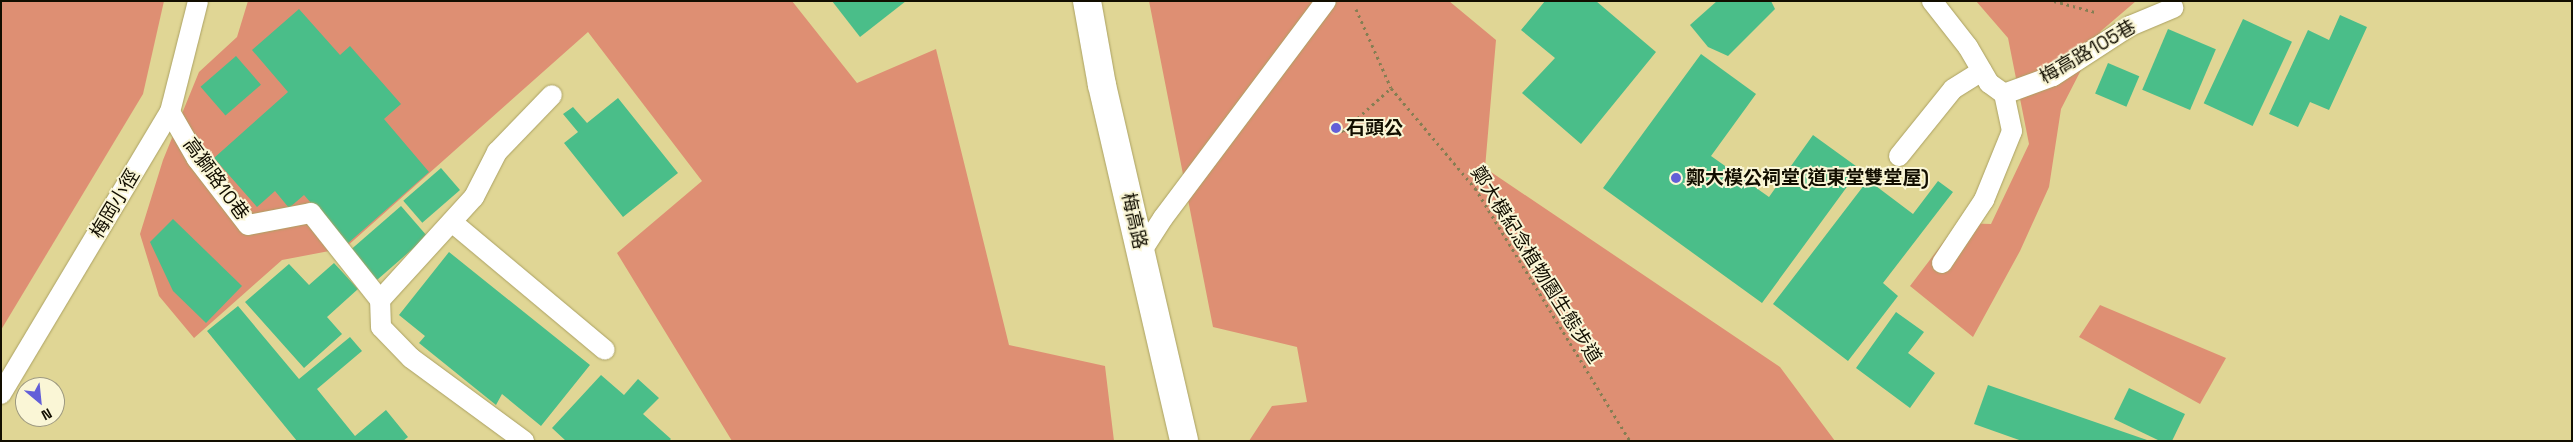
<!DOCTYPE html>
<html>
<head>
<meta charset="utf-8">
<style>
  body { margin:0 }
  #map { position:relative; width:2573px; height:442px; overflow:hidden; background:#e0d695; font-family:"Space Grotesk","Noto Sans TC",sans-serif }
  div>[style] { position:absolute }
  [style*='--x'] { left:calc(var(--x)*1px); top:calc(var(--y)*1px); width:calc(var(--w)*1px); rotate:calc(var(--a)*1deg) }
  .green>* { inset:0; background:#de8f73 }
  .building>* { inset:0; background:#4abe89; transform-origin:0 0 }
  .path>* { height:3px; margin-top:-1.5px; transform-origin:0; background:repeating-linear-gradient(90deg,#857e53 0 2.5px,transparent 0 6.5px) }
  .roads { filter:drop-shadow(0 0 1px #aba163) drop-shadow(0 0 1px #aba163) }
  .service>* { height:20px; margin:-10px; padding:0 10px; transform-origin:10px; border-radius:10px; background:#fff }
  .tertiary>* { height:28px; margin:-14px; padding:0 14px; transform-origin:14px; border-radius:14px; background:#fff }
  .dots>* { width:14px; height:14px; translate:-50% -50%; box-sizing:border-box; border:2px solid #faf6d6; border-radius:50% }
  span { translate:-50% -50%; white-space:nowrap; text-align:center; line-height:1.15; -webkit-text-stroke:4px #faf6d6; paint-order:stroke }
  .street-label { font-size:19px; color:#120e00 }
  .poi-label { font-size:19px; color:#120e00; font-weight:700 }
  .left { translate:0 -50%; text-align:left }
  .frame { position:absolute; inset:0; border:2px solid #120e00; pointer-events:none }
  .north { position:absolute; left:15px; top:377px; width:50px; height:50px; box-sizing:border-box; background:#faf6d6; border:1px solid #9d9980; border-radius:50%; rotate:152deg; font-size:14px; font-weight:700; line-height:20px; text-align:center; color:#120e00 }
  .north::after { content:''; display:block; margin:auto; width:18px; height:22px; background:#635fd8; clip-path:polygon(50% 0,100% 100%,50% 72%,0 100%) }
</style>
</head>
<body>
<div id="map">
  <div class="green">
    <i style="clip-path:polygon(1px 1px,164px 1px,143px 94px,1px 330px)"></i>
    <i style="clip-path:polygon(248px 1px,792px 1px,857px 83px,936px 49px,1009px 345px,1105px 366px,1114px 441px,732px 441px,617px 253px,702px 181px,588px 32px,345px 248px,282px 260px,194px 338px,159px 296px,140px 234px,163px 160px,199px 72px,237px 37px)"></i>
    <i style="clip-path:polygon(1149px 1px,1449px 1px,1496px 40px,1485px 168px,1780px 367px,1835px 441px,1249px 441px,1272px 406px,1307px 402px,1297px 347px,1213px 327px)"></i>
    <i style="clip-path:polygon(1976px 1px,2136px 1px,2101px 31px,2061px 109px,2049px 187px,2020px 251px,1973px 337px,1910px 286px,1958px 223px,1991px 224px,2029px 144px,2008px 38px)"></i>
    <i style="clip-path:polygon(2100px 305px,2226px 358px,2200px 404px,2079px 337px)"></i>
  </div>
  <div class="building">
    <i style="clip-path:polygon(832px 1px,906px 1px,860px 37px)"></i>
    <i style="clip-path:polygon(1545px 1px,1596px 1px,1656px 52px,1581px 144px,1522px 93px,1555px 58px,1521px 30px)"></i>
    <i style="clip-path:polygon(1717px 1px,1771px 1px,1775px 9px,1728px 56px,1708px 47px,1690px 25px)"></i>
    <i style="clip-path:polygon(299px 9px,340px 55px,350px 46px,401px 104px,384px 119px,429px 172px,347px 244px,304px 195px,289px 208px,275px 191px,257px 207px,214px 158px,288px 92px,252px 50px)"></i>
    <i style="clip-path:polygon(2340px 15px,2367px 27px,2329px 110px,2310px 102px,2298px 127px,2269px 114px,2308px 30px,2329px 40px)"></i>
    <i style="left:2243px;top:19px;width:54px;height:93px;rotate:25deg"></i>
    <i style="left:2168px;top:29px;width:52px;height:66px;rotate:23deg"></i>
    <i style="clip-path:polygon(1701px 54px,1756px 94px,1711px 156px,1769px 197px,1813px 135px,1860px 169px,1762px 303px,1603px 188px)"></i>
    <i style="left:236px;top:56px;width:38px;height:47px;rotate:49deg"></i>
    <i style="left:2108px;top:63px;width:34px;height:33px;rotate:23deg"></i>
    <i style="clip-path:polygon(618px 98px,678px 173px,623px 217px,564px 143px,578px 132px,563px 114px,573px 107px,587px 123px)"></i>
    <i style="left:441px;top:168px;width:29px;height:50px;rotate:49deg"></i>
    <i style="clip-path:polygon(1868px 180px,1913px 214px,1938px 181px,1953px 192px,1883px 283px,1898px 296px,1848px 361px,1773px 304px)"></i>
    <i style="left:401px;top:206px;width:40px;height:67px;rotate:49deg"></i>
    <i style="clip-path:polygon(173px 219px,242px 286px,206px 323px,173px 291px,150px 242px)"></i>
    <i style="clip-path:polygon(449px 252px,590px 365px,541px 426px,502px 394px,496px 405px,419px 343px,425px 336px,399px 315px)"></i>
    <i style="clip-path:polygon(334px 263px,358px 289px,327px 317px,342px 334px,304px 368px,245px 302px,289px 264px,309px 285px)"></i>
    <i style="clip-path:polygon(238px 306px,299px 379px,350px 337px,362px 351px,317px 389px,355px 436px,386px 410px,408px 437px,403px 441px,297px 441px,207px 331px)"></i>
    <i style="clip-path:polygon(1896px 312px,1924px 332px,1908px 353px,1935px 373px,1910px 408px,1856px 368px)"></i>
    <i style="clip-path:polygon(601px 375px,624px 395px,638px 379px,659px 398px,643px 414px,671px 439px,669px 441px,566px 441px,552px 428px)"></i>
    <i style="clip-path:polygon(1988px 385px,2147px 440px,2147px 441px,2022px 441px,1974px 424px)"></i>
    <i style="clip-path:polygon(2129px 388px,2185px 414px,2172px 441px,2160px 441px,2114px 419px)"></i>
  </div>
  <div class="path">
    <i style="--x:2054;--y:1;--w:42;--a:15"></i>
    <i style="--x:1356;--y:9;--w:86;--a:66.1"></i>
    <i style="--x:1391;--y:88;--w:131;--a:50"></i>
    <i style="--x:1475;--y:188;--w:297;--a:58.5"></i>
    <i style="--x:1336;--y:128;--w:8;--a:23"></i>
    <i style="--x:1343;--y:131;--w:64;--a:-41.9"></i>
  </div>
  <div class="roads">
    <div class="service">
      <i style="--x:1932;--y:1;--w:58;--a:52"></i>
      <i style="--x:1968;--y:47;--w:42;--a:59.7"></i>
      <i style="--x:1989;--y:83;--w:19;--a:36"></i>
      <i style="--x:2004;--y:94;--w:52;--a:-20.2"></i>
      <i style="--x:2053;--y:76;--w:92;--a:-33"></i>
      <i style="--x:2130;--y:26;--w:47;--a:-22.7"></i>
      <i style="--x:170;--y:112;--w:54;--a:60.1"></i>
      <i style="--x:197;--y:159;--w:83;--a:52.3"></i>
      <i style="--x:248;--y:225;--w:64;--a:-10.8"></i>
      <i style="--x:311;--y:213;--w:111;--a:51.6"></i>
      <i style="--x:1899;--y:156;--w:86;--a:-51.1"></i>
      <i style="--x:1953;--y:89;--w:34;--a:-32"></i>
      <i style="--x:452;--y:222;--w:199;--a:39.9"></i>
      <i style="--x:1141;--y:252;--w:40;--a:-57.1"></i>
      <i style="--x:1163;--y:218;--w:271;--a:-53.1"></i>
      <i style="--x:1942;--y:263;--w:76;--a:-56.3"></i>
      <i style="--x:1984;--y:200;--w:74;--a:-67.9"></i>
      <i style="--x:2012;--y:131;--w:38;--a:-102"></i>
      <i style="--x:1;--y:394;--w:329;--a:-59.1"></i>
      <i style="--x:170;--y:112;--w:114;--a:-75.8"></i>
      <i style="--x:524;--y:441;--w:140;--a:-143.7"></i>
      <i style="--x:411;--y:358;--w:43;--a:-134.1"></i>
      <i style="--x:381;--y:327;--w:27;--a:-92"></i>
      <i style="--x:380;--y:300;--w:139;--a:-47.6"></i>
      <i style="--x:474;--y:197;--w:51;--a:-62.9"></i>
      <i style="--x:497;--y:152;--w:79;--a:-46"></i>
    </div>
    <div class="tertiary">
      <i style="--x:1087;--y:1;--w:85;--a:79.9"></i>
      <i style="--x:1102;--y:85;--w:365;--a:77"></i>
    </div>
  </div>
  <div class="dots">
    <i style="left:1336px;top:128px;background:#635fd8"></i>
    <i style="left:1676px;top:178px;background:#635fd8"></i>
  </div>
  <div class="street-label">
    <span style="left:2088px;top:52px;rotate:-30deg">梅高路105巷</span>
    <span style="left:216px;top:179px;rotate:54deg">高獅路10巷</span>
    <span style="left:115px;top:204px;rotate:-59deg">梅岡小徑</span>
    <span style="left:1134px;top:221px;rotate:77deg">梅高路</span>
    <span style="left:1536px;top:265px;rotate:58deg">鄭大模紀念植物園生態步道</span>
  </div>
  <div class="poi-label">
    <span class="left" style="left:1346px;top:128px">石頭公</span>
    <span class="left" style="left:1686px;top:178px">鄭大模公祠堂(道東堂雙堂屋)</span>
  </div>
  <div class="frame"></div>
  <div class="north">N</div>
</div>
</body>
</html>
